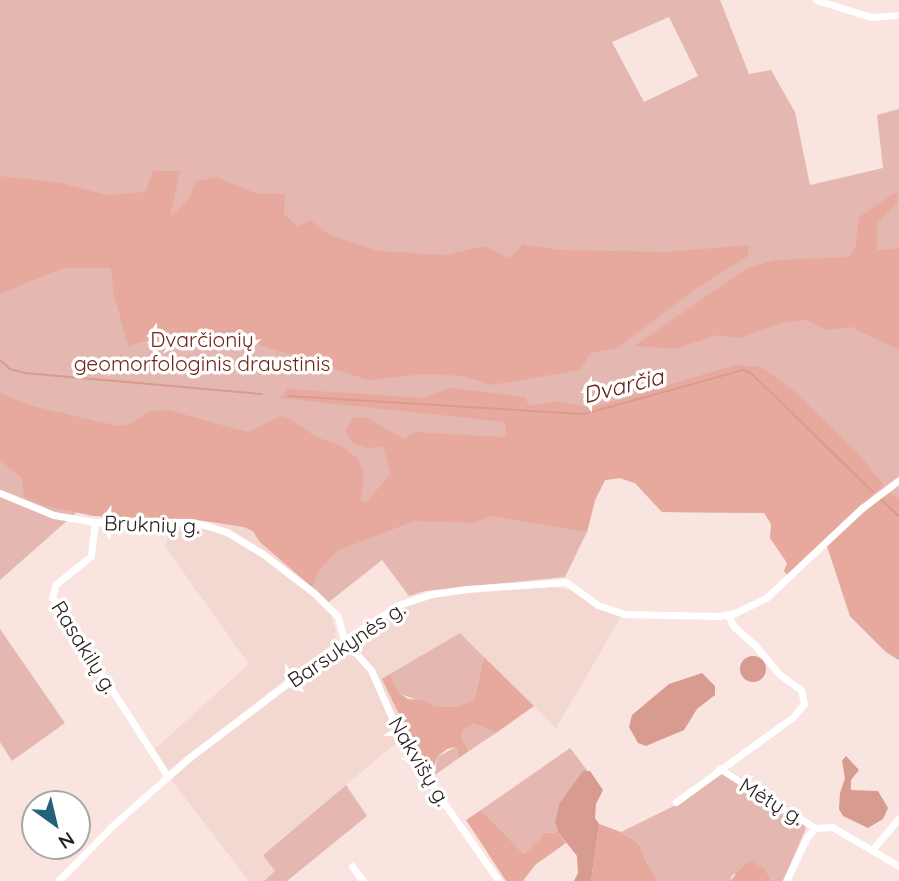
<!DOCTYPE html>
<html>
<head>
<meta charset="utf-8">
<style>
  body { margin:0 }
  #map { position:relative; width:899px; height:881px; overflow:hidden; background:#f9e4e0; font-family:Quicksand,sans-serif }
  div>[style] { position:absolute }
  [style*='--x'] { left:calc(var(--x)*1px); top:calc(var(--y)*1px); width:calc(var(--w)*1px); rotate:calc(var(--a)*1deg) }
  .built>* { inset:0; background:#f3d7d1 }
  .green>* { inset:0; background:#e4b8b0 }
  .forest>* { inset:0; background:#e7a99d }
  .water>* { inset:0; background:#d89b8f }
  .round { border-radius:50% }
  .stream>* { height:2px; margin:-1px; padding:0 1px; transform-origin:1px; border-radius:1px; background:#d89b8f }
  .minor>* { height:7px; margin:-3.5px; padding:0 3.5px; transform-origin:3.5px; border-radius:3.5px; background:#fff }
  span { translate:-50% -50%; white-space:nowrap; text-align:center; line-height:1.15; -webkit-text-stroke:7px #fff; paint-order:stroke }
  .park-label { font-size:21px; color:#6e251a }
  .street-label { font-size:21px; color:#27201e }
  .water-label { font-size:23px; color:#6a2117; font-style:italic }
  .north { position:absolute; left:21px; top:790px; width:70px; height:70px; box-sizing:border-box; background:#fff; border:2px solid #a9a6a5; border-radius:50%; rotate:146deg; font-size:19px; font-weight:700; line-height:28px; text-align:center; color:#27201e }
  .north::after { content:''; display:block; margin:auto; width:24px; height:32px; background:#236278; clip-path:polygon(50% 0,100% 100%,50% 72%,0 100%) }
</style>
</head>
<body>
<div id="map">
  <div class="built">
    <i style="clip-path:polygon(169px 518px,244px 527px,253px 531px,260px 542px,312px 587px,331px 613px,336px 632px,334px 642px,167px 771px,154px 750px,249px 664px,166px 548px)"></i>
    <i style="clip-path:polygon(545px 586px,572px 590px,621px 617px,556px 728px,460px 633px,383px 679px,408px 733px,263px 854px,275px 871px,264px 881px,249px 881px,170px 778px,313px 670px,399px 610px,428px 599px,483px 590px)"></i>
  </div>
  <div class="green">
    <i style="clip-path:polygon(evenodd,0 0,720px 0,749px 74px,771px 70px,795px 112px,810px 185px,883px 168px,877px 115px,899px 109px,899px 660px,886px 652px,850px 616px,827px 546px,764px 513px,662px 512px,635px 483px,620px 478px,605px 480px,595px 500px,587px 532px,565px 577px,425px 591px,409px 596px,382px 560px,329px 602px,260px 542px,253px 531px,244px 527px,192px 519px,119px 518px,77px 512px,0 580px,0 0,669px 17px,698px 76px,644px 102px,612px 42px,669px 17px)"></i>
    <i style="clip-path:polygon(0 629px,65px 723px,12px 761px,0 742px)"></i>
    <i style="clip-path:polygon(460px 633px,484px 657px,474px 700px,455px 707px,436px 707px,398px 693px,390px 674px)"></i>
    <i style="clip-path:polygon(474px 724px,496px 733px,469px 751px,462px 739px,463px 730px)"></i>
    <i style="clip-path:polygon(456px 747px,459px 758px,435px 775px,437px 757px)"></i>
    <i style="clip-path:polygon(570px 748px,587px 770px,559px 804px,555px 822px,558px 832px,545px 833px,524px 854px,481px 810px)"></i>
    <i style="clip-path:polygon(726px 768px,797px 812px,806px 828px,783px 881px,771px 881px,766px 870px,732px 875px,730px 881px,658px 881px,647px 863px,639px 844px,621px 832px,676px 805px)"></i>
    <i style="clip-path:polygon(346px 785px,367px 816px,287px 881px,264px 881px,275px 871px,263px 855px)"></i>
  </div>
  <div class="forest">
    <i style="clip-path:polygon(153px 171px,180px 171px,170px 217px,188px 200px,196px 181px,217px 177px,258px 194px,285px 194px,284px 214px,297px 226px,311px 220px,328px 234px,378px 251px,446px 255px,484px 246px,510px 258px,523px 244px,559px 250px,668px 252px,749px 245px,748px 256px,697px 288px,617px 348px,591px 353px,580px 370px,491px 385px,463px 376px,425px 374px,368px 380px,223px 333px,174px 333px,128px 346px,113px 291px,111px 268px,63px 268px,0 294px,0 176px,62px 183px,106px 195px,145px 192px)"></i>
    <i style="clip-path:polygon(894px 193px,898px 194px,897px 203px,877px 223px,877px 250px,899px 248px,899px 350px,851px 327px,826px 330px,806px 320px,781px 323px,740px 338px,718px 335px,675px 349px,634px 346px,746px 269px,774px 260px,849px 257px,855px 249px,859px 217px)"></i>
    <i style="clip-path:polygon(735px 365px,761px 367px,793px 390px,857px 452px,884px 485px,844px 520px,788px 576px,784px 571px,787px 563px,770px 538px,771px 524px,764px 513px,662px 512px,635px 483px,620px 478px,605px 480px,595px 500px,587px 532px,492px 516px,474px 523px,414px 521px,337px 551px,318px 572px,312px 587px,260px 542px,253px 531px,244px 527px,192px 519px,93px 516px,42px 505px,24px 497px,22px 478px,0 461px,0 393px,32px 406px,118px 426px,131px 424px,150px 411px,168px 410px,248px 432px,281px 416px,289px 418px,316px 437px,342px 446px,359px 460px,364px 477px,361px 499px,365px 503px,391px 474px,383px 447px,366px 448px,354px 444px,345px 431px,354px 417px,367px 418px,404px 439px,415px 432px,503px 437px,506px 433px,505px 422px,280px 398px,287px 389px,423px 398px,451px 388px,525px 397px,529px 406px,558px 401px,592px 408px)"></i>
    <i style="clip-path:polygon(888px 491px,899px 499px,899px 660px,886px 652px,850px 616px,827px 546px)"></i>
    <i style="clip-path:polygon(484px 657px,534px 706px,496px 733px,474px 724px,463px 730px,462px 739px,469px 751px,459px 758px,456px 747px,447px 749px,437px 757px,433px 772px,408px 733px,382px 679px,390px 674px,398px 692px,408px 699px,423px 700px,436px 707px,455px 707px,474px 700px)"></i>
    <i style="clip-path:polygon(481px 810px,524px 854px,545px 833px,558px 832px,566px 843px,535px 865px,523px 881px,506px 881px,466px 820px)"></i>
    <i style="clip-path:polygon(599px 824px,621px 832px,639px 844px,647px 863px,658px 881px,591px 881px)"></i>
    <i style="clip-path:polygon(752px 861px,766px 870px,771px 881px,730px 881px,744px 865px)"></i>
  </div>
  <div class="water">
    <i class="round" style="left:740px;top:656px;width:26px;height:26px"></i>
    <i style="clip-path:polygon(702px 673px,715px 686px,715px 695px,697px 709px,684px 730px,646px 746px,638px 743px,629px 727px,632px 715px,669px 684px)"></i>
    <i style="clip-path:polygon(846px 756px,859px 770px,851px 780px,851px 790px,878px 791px,888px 808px,883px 819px,868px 828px,843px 816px,839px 809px,840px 793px,845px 778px,842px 761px)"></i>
    <i style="clip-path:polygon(583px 771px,590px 771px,603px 790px,596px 804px,595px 818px,599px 824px,591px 881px,574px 881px,578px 873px,577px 856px,558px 832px,555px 822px,559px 804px)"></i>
  </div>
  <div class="stream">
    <i style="--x:0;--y:360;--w:13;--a:42"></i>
    <i style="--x:10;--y:369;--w:16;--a:15"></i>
    <i style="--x:25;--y:373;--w:237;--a:5.1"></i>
    <i style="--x:288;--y:396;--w:298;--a:3.5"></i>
    <i style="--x:585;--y:414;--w:164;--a:-15.6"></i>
    <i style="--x:743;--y:370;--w:10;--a:24"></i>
    <i style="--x:752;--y:374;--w:169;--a:44.3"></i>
    <i style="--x:881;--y:500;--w:24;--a:42"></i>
  </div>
  <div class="minor">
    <i style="--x:816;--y:0;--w:58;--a:17.2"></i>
    <i style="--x:871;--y:17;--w:28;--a:-4"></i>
    <i style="--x:0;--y:493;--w:58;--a:22.2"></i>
    <i style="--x:54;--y:515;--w:42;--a:9.7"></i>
    <i style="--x:95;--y:522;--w:94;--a:0"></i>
    <i style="--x:189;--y:522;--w:19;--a:12"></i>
    <i style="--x:208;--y:526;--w:20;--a:18"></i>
    <i style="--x:227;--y:532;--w:42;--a:31.4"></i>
    <i style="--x:263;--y:554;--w:64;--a:37.4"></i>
    <i style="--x:314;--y:593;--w:34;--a:45"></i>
    <i style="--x:338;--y:617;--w:24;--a:75"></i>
    <i style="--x:344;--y:640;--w:40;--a:48"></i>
    <i style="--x:371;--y:670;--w:62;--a:66.3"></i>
    <i style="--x:396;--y:727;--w:93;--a:57.7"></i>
    <i style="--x:446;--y:806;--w:92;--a:54.8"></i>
    <i style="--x:95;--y:522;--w:34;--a:97"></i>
    <i style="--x:91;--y:556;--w:45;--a:141.3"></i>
    <i style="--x:56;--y:584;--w:14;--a:107"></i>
    <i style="--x:52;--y:597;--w:214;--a:57.2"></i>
    <i style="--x:719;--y:768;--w:113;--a:32"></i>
    <i style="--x:676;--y:802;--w:145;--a:-36"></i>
    <i style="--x:793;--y:717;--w:17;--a:-50"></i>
    <i style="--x:804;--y:704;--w:14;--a:-102"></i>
    <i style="--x:801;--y:690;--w:26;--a:-144"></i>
    <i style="--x:780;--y:675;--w:38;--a:-130"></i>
    <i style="--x:756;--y:646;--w:29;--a:-139"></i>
    <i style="--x:734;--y:627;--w:13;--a:-117"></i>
    <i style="--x:815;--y:828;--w:17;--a:-3"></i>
    <i style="--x:832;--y:827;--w:78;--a:30.2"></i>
    <i style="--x:872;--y:850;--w:42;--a:-49.8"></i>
    <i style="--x:352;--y:866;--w:19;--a:54"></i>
    <i style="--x:58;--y:881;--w:77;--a:-45.5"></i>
    <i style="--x:112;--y:826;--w:104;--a:-41.5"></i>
    <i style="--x:190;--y:757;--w:193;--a:-37.2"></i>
    <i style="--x:344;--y:640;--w:67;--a:-32.3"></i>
    <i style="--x:401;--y:604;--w:32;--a:-18"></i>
    <i style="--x:431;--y:594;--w:36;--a:-8"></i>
    <i style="--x:467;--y:589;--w:99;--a:-4"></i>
    <i style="--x:566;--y:582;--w:39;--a:36"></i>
    <i style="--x:598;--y:605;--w:28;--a:19"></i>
    <i style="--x:624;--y:614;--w:95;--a:1.2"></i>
    <i style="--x:719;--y:616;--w:16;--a:-11"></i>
    <i style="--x:735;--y:613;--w:34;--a:-26"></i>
    <i style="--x:766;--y:598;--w:132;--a:-43.2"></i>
    <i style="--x:862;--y:508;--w:46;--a:-37.1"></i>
    <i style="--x:786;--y:881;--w:49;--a:-64.5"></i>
    <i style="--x:807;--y:837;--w:12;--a:-48"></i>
  </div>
  <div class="park-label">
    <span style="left:202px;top:351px">Dvarčionių<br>geomorfologinis draustinis</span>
  </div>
  <div class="street-label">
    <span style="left:152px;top:524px;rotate:2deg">Bruknių g.</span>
    <span style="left:346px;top:644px;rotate:-34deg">Barsukynės g.</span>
    <span style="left:85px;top:647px;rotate:58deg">Rasakilų g.</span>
    <span style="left:420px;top:761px;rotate:59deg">Nakvišų g.</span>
    <span style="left:772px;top:801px;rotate:31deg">Mėtų g.</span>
  </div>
  <div class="water-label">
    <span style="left:623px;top:386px;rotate:-14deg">Dvarčia</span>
  </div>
  <div class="north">N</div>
</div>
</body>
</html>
